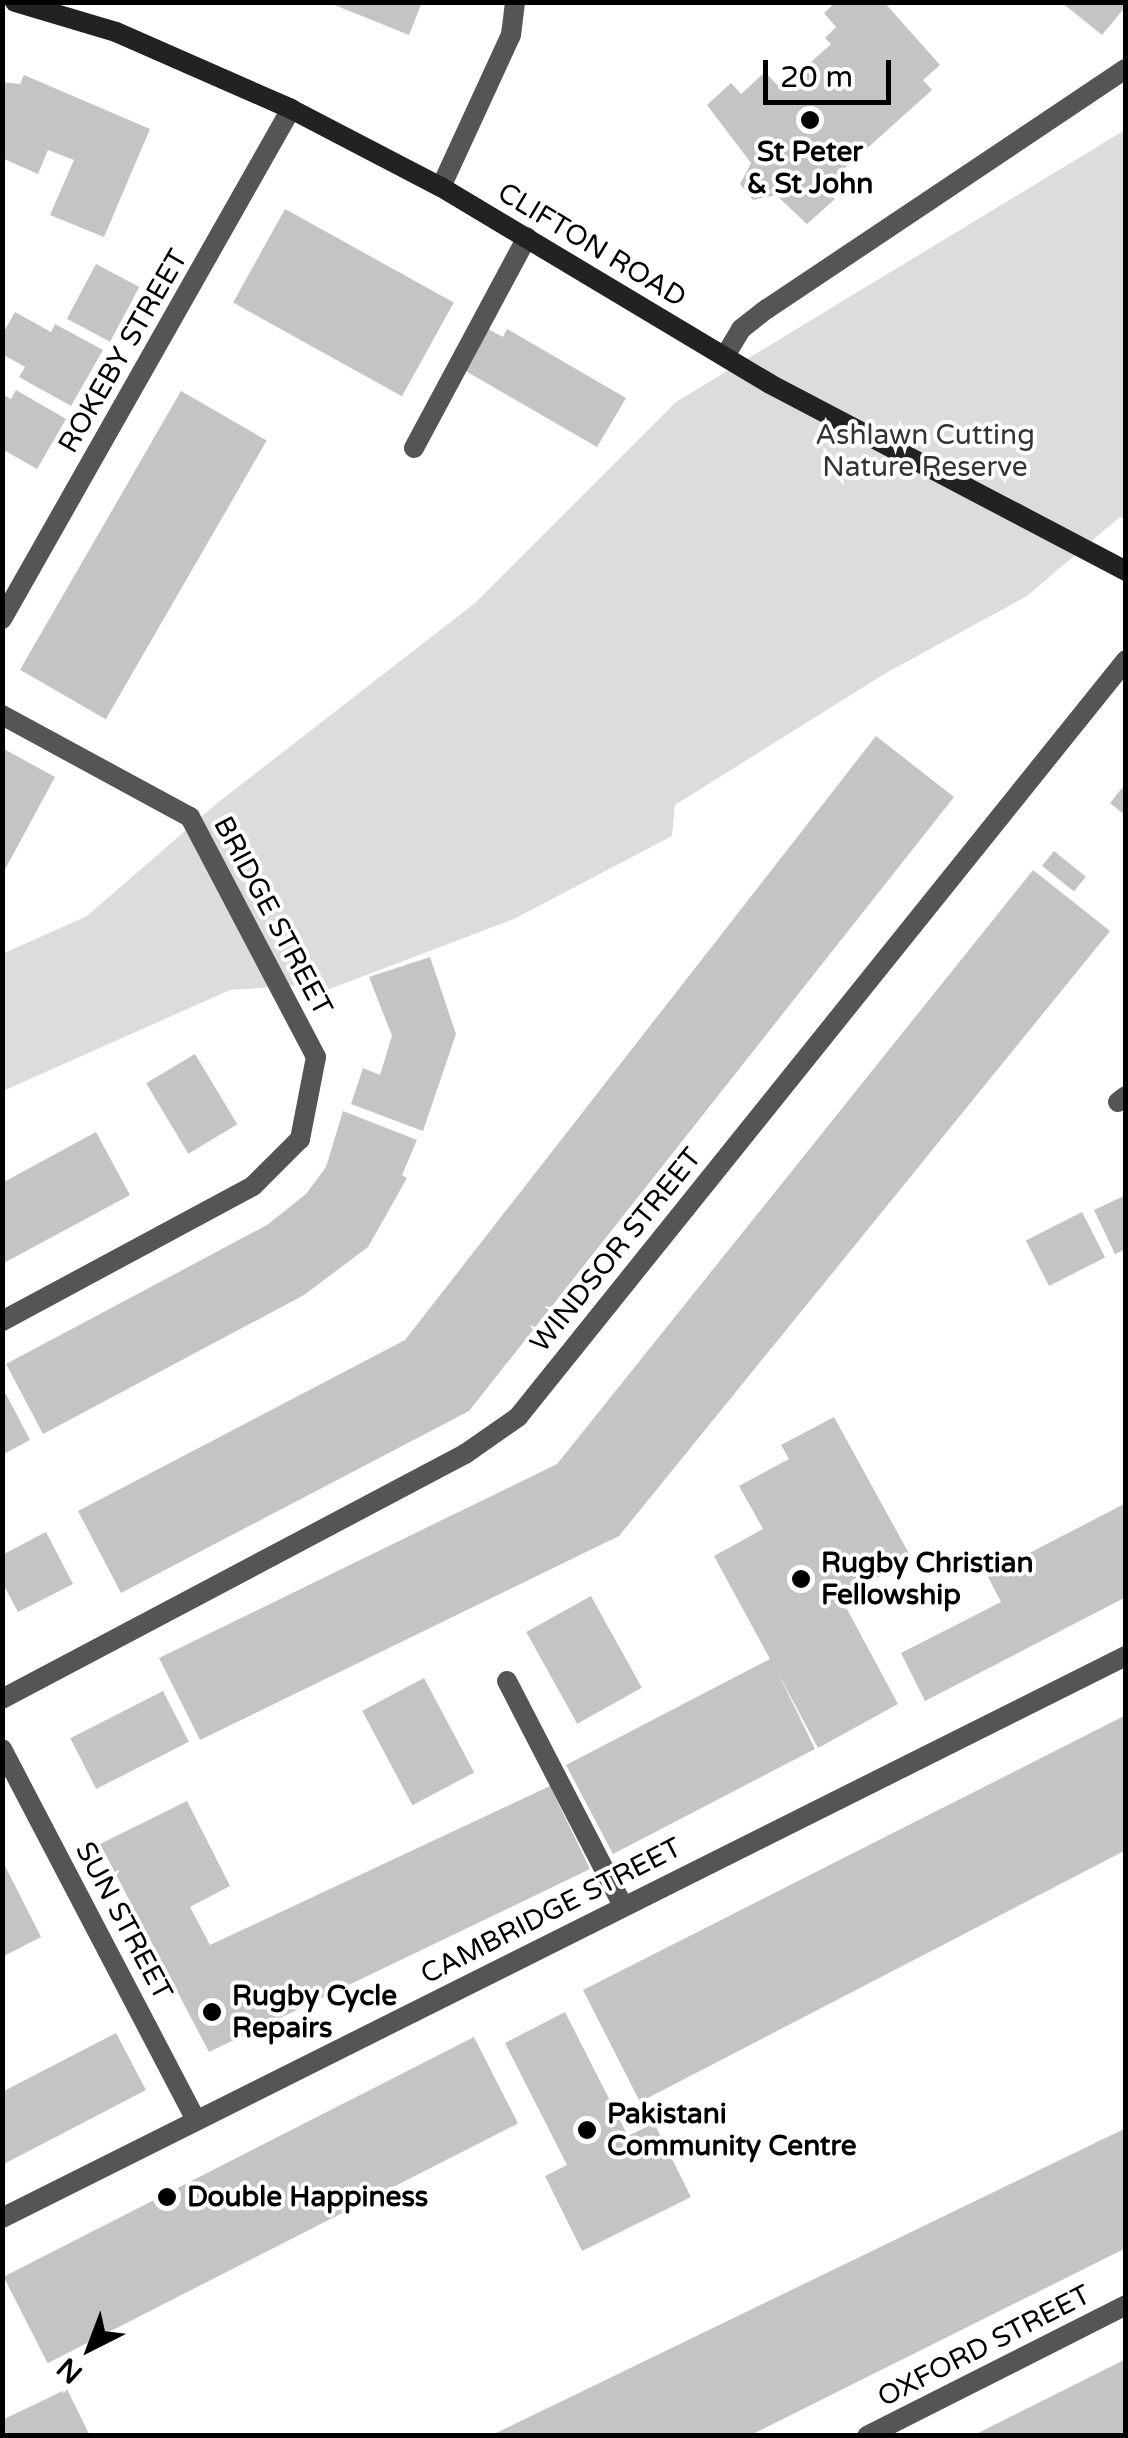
<!DOCTYPE html>
<html>
<head>
<meta charset="utf-8">
<style>
  body { margin:0 }
  #map { position:relative; width:1128px; height:2438px; overflow:hidden; background:#fff; font-family:"Varela Round",sans-serif }
  div>[style] { position:absolute }
  [style*='--x'] { left:calc(var(--x)*1px); top:calc(var(--y)*1px); width:calc(var(--w)*1px); rotate:calc(var(--a)*1deg) }
  .green>* { inset:0; background:#dcdcdc }
  .building>* { inset:0; background:#c4c4c4; transform-origin:0 0 }
  .lane>* { height:20px; margin:-10px; padding:0 10px; transform-origin:10px; border-radius:10px; background:#555 }
  .street>* { height:20px; margin:-10px; padding:0 10px; transform-origin:10px; border-radius:10px; background:#555 }
  .secondary>* { height:20px; margin:-10px; padding:0 10px; transform-origin:10px; border-radius:10px; background:#222 }
  .dots>* { width:28px; height:28px; translate:-50% -50%; box-sizing:border-box; border:5px solid #fff; border-radius:50% }
  span { translate:-50% -50%; white-space:nowrap; text-align:center; line-height:1.15; -webkit-text-stroke:8px #fff; paint-order:stroke }
  .poi-label { font-size:28px; color:#000; font-weight:700 }
  .left { translate:0 -50%; text-align:left }
  .street-label { font-size:28px; color:#000 }
  .park-label { font-size:28px; color:#333 }
  .frame { position:absolute; inset:0; border:5px solid #000; pointer-events:none }
  .north { position:absolute; left:40px; top:2298px; width:100px; height:100px; -webkit-text-stroke:8px #fff; paint-order:stroke; rotate:222deg; font-size:28px; font-weight:700; line-height:40px; text-align:center; color:#000 }
  .north::after { content:''; display:block; margin:auto; width:35px; height:45px; background:#000; clip-path:polygon(50% 0,100% 100%,50% 72%,0 100%) }
  .scale { position:absolute; left:763px; top:60px; width:128px; height:45px; box-sizing:border-box; border:5px solid #000; border-top:0; padding-left:12px; font-size:30px; line-height:35px; white-space:nowrap; color:#000; -webkit-text-stroke:8px #fff; paint-order:stroke }
</style>
</head>
<body>
<div id="map">
  <div class="green">
    <i style="clip-path:polygon(1125px 130px,1125px 519px,1120px 517px,1027px 596px,886px 673px,675px 805px,672px 836px,514px 919px,327px 990px,317px 984px,230px 990px,3px 1091px,2px 954px,87px 916px,216px 804px,475px 603px,676px 402px)"></i>
  </div>
  <div class="building">
    <i style="clip-path:polygon(327px 2px,422px 2px,409px 35px)"></i>
    <i style="clip-path:polygon(836px 2px,884px 2px,940px 65px,923px 80px,932px 90px,824px 187px,835px 199px,807px 224px,776px 195px,753px 200px,740px 184px,751px 163px,707px 105px,731px 83px,741px 94px,765px 72px,781px 89px,831px 44px,825px 38px,836px 27px,824px 13px)"></i>
    <i style="clip-path:polygon(1061px 2px,1126px 2px,1126px 6px,1102px 35px)"></i>
    <i style="clip-path:polygon(24px 75px,150px 129px,104px 237px,50px 215px,74px 160px,48px 150px,38px 174px,2px 158px,2px 82px,20px 84px)"></i>
    <i style="left:285px;top:209px;width:193px;height:107px;rotate:29deg"></i>
    <i style="left:96px;top:264px;width:49px;height:62px;rotate:28deg"></i>
    <i style="clip-path:polygon(15px 312px,51px 332px,55px 324px,103px 350px,71px 406px,19px 377px,25px 367px,2px 354px,2px 335px)"></i>
    <i style="clip-path:polygon(488px 329px,503px 337px,507px 329px,626px 398px,597px 447px,464px 370px)"></i>
    <i style="clip-path:polygon(16px 390px,66px 419px,37px 469px,2px 449px,2px 394px,11px 399px)"></i>
    <i style="left:181px;top:391px;width:99px;height:322px;rotate:30deg"></i>
    <i style="clip-path:polygon(876px 736px,954px 797px,469px 1411px,121px 1593px,78px 1511px,405px 1340px)"></i>
    <i style="clip-path:polygon(2px 748px,55px 777px,2px 875px)"></i>
    <i style="clip-path:polygon(1126px 783px,1126px 816px,1110px 803px)"></i>
    <i style="left:1054px;top:851px;width:41px;height:19px;rotate:39deg"></i>
    <i style="clip-path:polygon(1033px 870px,1110px 931px,619px 1536px,200px 1740px,159px 1658px,557px 1464px)"></i>
    <i style="clip-path:polygon(430px 957px,456px 1034px,423px 1131px,351px 1104px,363px 1068px,380px 1075px,392px 1036px,369px 977px)"></i>
    <i style="left:195px;top:1054px;width:82px;height:57px;rotate:59deg"></i>
    <i style="clip-path:polygon(343px 1111px,417px 1140px,402px 1175px,407px 1178px,368px 1247px,304px 1295px,43px 1434px,6px 1364px,267px 1225px,306px 1194px,326px 1167px)"></i>
    <i style="clip-path:polygon(96px 1132px,130px 1195px,2px 1264px,2px 1183px)"></i>
    <i style="clip-path:polygon(1126px 1195px,1126px 1249px,1115px 1254px,1094px 1210px)"></i>
    <i style="left:1082px;top:1212px;width:51px;height:63px;rotate:63deg"></i>
    <i style="clip-path:polygon(6px 1394px,30px 1440px,2px 1455px,2px 1395px)"></i>
    <i style="clip-path:polygon(834px 1417px,912px 1559px,841px 1598px,898px 1704px,818px 1748px,778px 1673px,815px 1749px,613px 1854px,566px 1765px,770px 1659px,714px 1556px,763px 1529px,739px 1486px,789px 1459px,781px 1445px)"></i>
    <i style="clip-path:polygon(1126px 1503px,1126px 1597px,925px 1701px,901px 1653px,1001px 1602px,987px 1575px)"></i>
    <i style="clip-path:polygon(46px 1532px,73px 1584px,18px 1612px,2px 1582px,2px 1555px)"></i>
    <i style="left:591px;top:1596px;width:105px;height:74px;rotate:61deg"></i>
    <i style="left:424px;top:1678px;width:107px;height:70px;rotate:62deg"></i>
    <i style="left:163px;top:1691px;width:57px;height:104px;rotate:63deg"></i>
    <i style="clip-path:polygon(1126px 1715px,1126px 1850px,640px 2102px,583px 1990px)"></i>
    <i style="clip-path:polygon(550px 1786px,590px 1869px,209px 2052px,100px 1844px,187px 1801px,230px 1886px,190px 1907px,210px 1945px)"></i>
    <i style="clip-path:polygon(2px 1860px,41px 1937px,2px 1957px)"></i>
    <i style="clip-path:polygon(565px 2012px,628px 2136px,654px 2123px,691px 2197px,582px 2251px,545px 2176px,567px 2165px,505px 2043px)"></i>
    <i style="clip-path:polygon(116px 2033px,146px 2090px,2px 2165px,2px 2092px)"></i>
    <i style="left:474px;top:2037px;width:97px;height:528px;rotate:63deg"></i>
    <i style="clip-path:polygon(1126px 2128px,1126px 2248px,749px 2436px,490px 2436px)"></i>
    <i style="clip-path:polygon(1126px 2359px,1126px 2436px,972px 2436px)"></i>
    <i style="clip-path:polygon(67px 2389px,90px 2436px,2px 2436px,2px 2420px)"></i>
  </div>
  <div class="lane">
    <i style="--x:414;--y:448;--w:239;--a:-61.8"></i>
  </div>
  <div class="street">
    <i style="--x:441;--y:187;--w:167;--a:-65.3"></i>
    <i style="--x:511;--y:35;--w:33;--a:-83"></i>
    <i style="--x:725;--y:356;--w:31;--a:-59"></i>
    <i style="--x:741;--y:329;--w:33;--a:-38"></i>
    <i style="--x:767;--y:309;--w:432;--a:-33.8"></i>
    <i style="--x:2;--y:619;--w:586;--a:-60.46"></i>
    <i style="--x:2;--y:715;--w:214;--a:28.5"></i>
    <i style="--x:190;--y:817;--w:271;--a:62.3"></i>
    <i style="--x:316;--y:1057;--w:84;--a:101"></i>
    <i style="--x:300;--y:1139;--w:66;--a:135"></i>
    <i style="--x:253;--y:1186;--w:285;--a:151.7"></i>
    <i style="--x:1118;--y:1102;--w:10;--a:-37"></i>
    <i style="--x:507;--y:1681;--w:253;--a:62.7"></i>
    <i style="--x:2;--y:1699;--w:524;--a:-27.89"></i>
    <i style="--x:465;--y:1454;--w:65;--a:-34.9"></i>
    <i style="--x:518;--y:1417;--w:971;--a:-51.23"></i>
    <i style="--x:2;--y:1749;--w:419;--a:62.4"></i>
    <i style="--x:2;--y:2218;--w:1257;--a:-26.57"></i>
    <i style="--x:867;--y:2436;--w:290;--a:-26.8"></i>
  </div>
  <div class="secondary">
    <i style="--x:15;--y:2;--w:105;--a:16.5"></i>
    <i style="--x:116;--y:32;--w:191;--a:23.7"></i>
    <i style="--x:291;--y:109;--w:169;--a:27.5"></i>
    <i style="--x:441;--y:187;--w:383;--a:30.9"></i>
    <i style="--x:770;--y:384;--w:402;--a:27.7"></i>
  </div>
  <div class="dots">
    <i style="left:810px;top:120px;background:#000"></i>
    <i style="left:801px;top:1579px;background:#000"></i>
    <i style="left:212px;top:2012px;background:#000"></i>
    <i style="left:587px;top:2130px;background:#000"></i>
    <i style="left:167px;top:2197px;background:#000"></i>
  </div>
  <div class="poi-label">
    <span style="left:810px;top:168px">St Peter<br>&amp; St John</span>
    <span class="left" style="left:821px;top:1579px">Rugby Christian<br>Fellowship</span>
    <span class="left" style="left:232px;top:2012px">Rugby Cycle<br>Repairs</span>
    <span class="left" style="left:607px;top:2130px">Pakistani<br>Community Centre</span>
    <span class="left" style="left:187px;top:2197px">Double Happiness</span>
  </div>
  <div class="street-label">
    <span style="left:592px;top:245px;rotate:31deg">CLIFTON ROAD</span>
    <span style="left:123px;top:351px;rotate:-60deg">ROKEBY STREET</span>
    <span style="left:273px;top:916px;rotate:62deg">BRIDGE STREET</span>
    <span style="left:616px;top:1250px;rotate:-51deg">WINDSOR STREET</span>
    <span style="left:551px;top:1911px;rotate:-27deg">CAMBRIDGE STREET</span>
    <span style="left:124px;top:1921px;rotate:62deg">SUN STREET</span>
    <span style="left:984px;top:2346px;rotate:-27deg">OXFORD STREET</span>
  </div>
  <div class="park-label">
    <span style="left:925px;top:451px">Ashlawn Cutting<br>Nature Reserve</span>
  </div>
  <div class="frame"></div>
  <div class="north">N</div>
  <div class="scale">20 m</div>
</div>
</body>
</html>
